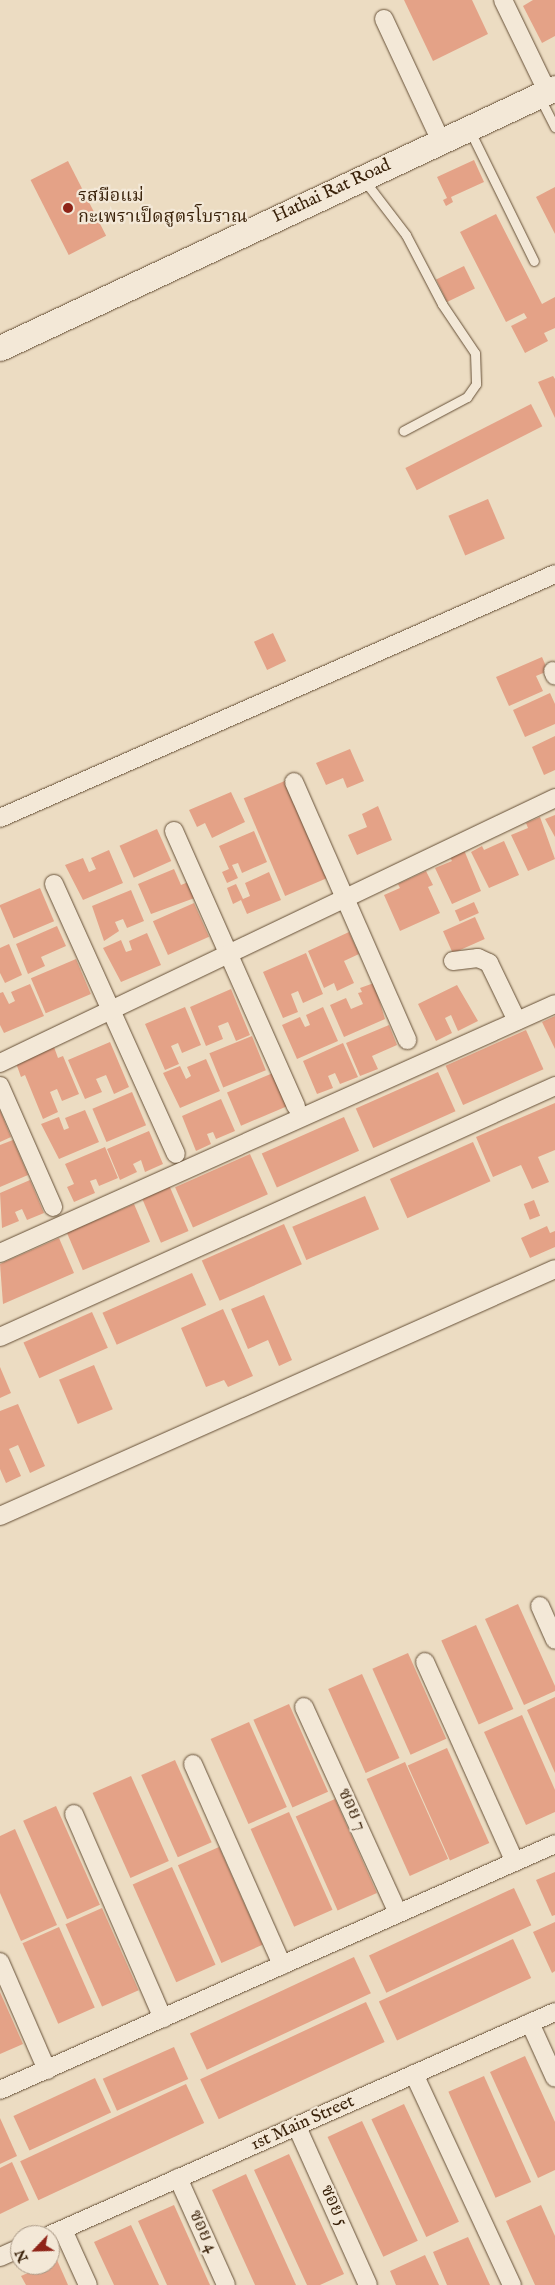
<!DOCTYPE html>
<html>
<head>
<meta charset="utf-8">
<style>
  body { margin:0 }
  #map { position:relative; width:555px; height:2285px; overflow:hidden; background:#ecdcc2; font-family:"IM FELL English","Noto Serif Thai",serif }
  div>[style] { position:absolute }
  [style*='--x'] { left:calc(var(--x)*1px); top:calc(var(--y)*1px); width:calc(var(--w)*1px); rotate:calc(var(--a)*1deg) }
  .building>* { inset:0; background:#e4a287; transform-origin:0 0 }
  .roads { filter:drop-shadow(0 0 1px #665037) drop-shadow(0 0 1px #665037) }
  .service>* { height:9px; margin:-4.5px; padding:0 4.5px; transform-origin:4.5px; border-radius:4.5px; background:#f3e8d7 }
  .minor>* { height:18px; margin:-9px; padding:0 9px; transform-origin:9px; border-radius:9px; background:#f3e8d7 }
  .secondary>* { height:25px; margin:-12.5px; padding:0 12.5px; transform-origin:12.5px; border-radius:12.5px; background:#f3e8d7 }
  .dots>* { width:14px; height:14px; translate:-50% -50%; box-sizing:border-box; border:2px solid #f3e8d7; border-radius:50% }
  span { translate:-50% -50%; white-space:nowrap; text-align:center; line-height:1.15; -webkit-text-stroke:4.5px #f3e8d7; paint-order:stroke }
  .street-label { font-size:18px; color:#392109 }
  .poi-label { font-size:18px; color:#392109 }
  .left { translate:0 -50%; text-align:left }
  .north { position:absolute; left:10px; top:2225px; width:50px; height:50px; box-sizing:border-box; background:#f3e8d7; border:1px solid #a99885; border-radius:50%; rotate:246deg; font-size:14px; font-weight:700; line-height:20px; text-align:center; color:#392109 }
  .north::after { content:''; display:block; margin:auto; width:18px; height:22px; background:#8f2418; clip-path:polygon(50% 0,100% 100%,50% 72%,0 100%) }
</style>
</head>
<body>
<div id="map">
  <div class="building">
    <i style="clip-path:polygon(404px 0,472px 0,488px 34px,433px 61px)"></i>
    <i style="clip-path:polygon(533px 0,555px 0,555px 36px,542px 43px,523px 6px)"></i>
    <i style="clip-path:polygon(474px 160px,484px 182px,451px 197px,453px 202px,446px 206px,443px 200px,447px 198px,437px 177px)"></i>
    <i style="left:68px;top:161px;width:84px;height:42px;rotate:63deg"></i>
    <i style="clip-path:polygon(555px 187px,555px 234px,536px 197px)"></i>
    <i style="clip-path:polygon(496px 214px,542px 304px,555px 297px,555px 328px,544px 333px,548px 341px,525px 353px,511px 326px,527px 318px,524px 313px,506px 322px,460px 232px)"></i>
    <i style="left:464px;top:266px;width:25px;height:31px;rotate:64deg"></i>
    <i style="clip-path:polygon(553px 376px,555px 379px,555px 418px,538px 382px)"></i>
    <i style="left:531px;top:404px;width:25px;height:141px;rotate:63deg"></i>
    <i style="left:488px;top:499px;width:43px;height:43px;rotate:67deg"></i>
    <i style="left:273px;top:633px;width:31px;height:21px;rotate:65deg"></i>
    <i style="clip-path:polygon(542px 657px,548px 671px,536px 676px,543px 691px,509px 706px,496px 677px)"></i>
    <i style="clip-path:polygon(550px 693px,555px 704px,555px 724px,525px 737px,513px 710px)"></i>
    <i style="clip-path:polygon(555px 736px,555px 770px,544px 775px,532px 747px)"></i>
    <i style="clip-path:polygon(350px 749px,364px 781px,347px 788px,343px 778px,326px 785px,316px 763px)"></i>
    <i style="left:287px;top:780px;width:106px;height:47px;rotate:67deg"></i>
    <i style="clip-path:polygon(231px 792px,245px 822px,212px 838px,205px 823px,197px 827px,189px 810px)"></i>
    <i style="clip-path:polygon(378px 806px,392px 840px,357px 855px,348px 835px,367px 827px,362px 814px)"></i>
    <i style="clip-path:polygon(555px 815px,555px 837px,545px 819px)"></i>
    <i style="clip-path:polygon(540px 817px,555px 859px,528px 871px,511px 835px,528px 828px,526px 823px)"></i>
    <i style="left:157px;top:829px;width:35px;height:41px;rotate:66deg"></i>
    <i style="clip-path:polygon(254px 831px,267px 862px,242px 873px,238px 863px,232px 865px,238px 878px,227px 883px,222px 872px,229px 869px,219px 846px)"></i>
    <i style="clip-path:polygon(504px 841px,519px 875px,489px 888px,471px 852px,482px 846px,484px 850px)"></i>
    <i style="clip-path:polygon(109px 850px,123px 883px,83px 900px,65px 865px,83px 858px,89px 872px,96px 869px,91px 858px)"></i>
    <i style="clip-path:polygon(464px 850px,481px 891px,452px 904px,435px 868px,452px 861px,450px 857px)"></i>
    <i style="clip-path:polygon(174px 869px,181px 885px,193px 880px,200px 896px,151px 914px,138px 884px)"></i>
    <i style="clip-path:polygon(426px 871px,433px 885px,428px 887px,440px 913px,400px 931px,384px 895px,400px 888px,398px 884px)"></i>
    <i style="clip-path:polygon(269px 872px,281px 900px,247px 914px,241px 900px,233px 904px,227px 888px,236px 884px,243px 899px,250px 896px,245px 883px)"></i>
    <i style="left:40px;top:888px;width:36px;height:44px;rotate:67deg"></i>
    <i style="clip-path:polygon(131px 890px,144px 921px,127px 928px,123px 919px,115px 922px,119px 931px,104px 941px,92px 906px)"></i>
    <i style="left:474px;top:902px;width:12px;height:21px;rotate:66deg"></i>
    <i style="left:194px;top:903px;width:37px;height:45px;rotate:66deg"></i>
    <i style="left:475px;top:917px;width:24px;height:35px;rotate:66deg"></i>
    <i style="clip-path:polygon(57px 926px,66px 946px,41px 957px,45px 966px,28px 974px,16px 944px)"></i>
    <i style="clip-path:polygon(349px 932px,359px 954px,344px 961px,354px 983px,337px 991px,334px 983px,324px 988px,308px 951px)"></i>
    <i style="clip-path:polygon(147px 933px,161px 965px,121px 982px,103px 948px,121px 940px,126px 952px,132px 950px,129px 941px)"></i>
    <i style="clip-path:polygon(9px 944px,22px 975px,5px 983px,0 973px,0 948px)"></i>
    <i style="clip-path:polygon(306px 953px,323px 994px,303px 1003px,298px 991px,291px 994px,298px 1012px,283px 1018px,263px 972px)"></i>
    <i style="left:76px;top:959px;width:38px;height:49px;rotate:67deg"></i>
    <i style="clip-path:polygon(374px 983px,385px 1019px,344px 1037px,330px 1005px,346px 998px,351px 1009px,363px 1004px,358px 993px,362px 992px,360px 988px)"></i>
    <i style="clip-path:polygon(30px 984px,44px 1016px,4px 1033px,0 1025px,0 993px,3px 992px,9px 1004px,15px 1001px,11px 992px)"></i>
    <i style="clip-path:polygon(457px 985px,478px 1021px,458px 1031px,451px 1015px,445px 1018px,452px 1033px,436px 1041px,418px 1004px)"></i>
    <i style="clip-path:polygon(231px 989px,250px 1035px,236px 1041px,228px 1022px,218px 1026px,223px 1039px,206px 1046px,190px 1007px)"></i>
    <i style="clip-path:polygon(185px 1007px,201px 1045px,182px 1053px,178px 1043px,171px 1046px,179px 1064px,165px 1070px,145px 1024px)"></i>
    <i style="clip-path:polygon(323px 1007px,338px 1041px,297px 1059px,282px 1025px,300px 1017px,305px 1027px,310px 1025px,306px 1015px)"></i>
    <i style="clip-path:polygon(555px 1016px,555px 1049px,542px 1022px)"></i>
    <i style="clip-path:polygon(389px 1025px,397px 1045px,372px 1056px,378px 1069px,360px 1076px,346px 1043px)"></i>
    <i style="left:526px;top:1030px;width:43px;height:88px;rotate:66deg"></i>
    <i style="left:252px;top:1036px;width:37px;height:46px;rotate:68deg"></i>
    <i style="clip-path:polygon(110px 1042px,129px 1087px,114px 1094px,106px 1075px,96px 1079px,102px 1092px,85px 1099px,68px 1060px)"></i>
    <i style="clip-path:polygon(343px 1043px,358px 1077px,340px 1084px,335px 1073px,328px 1076px,333px 1088px,317px 1094px,303px 1061px)"></i>
    <i style="clip-path:polygon(54px 1047px,58px 1058px,63px 1056px,79px 1094px,62px 1101px,57px 1089px,50px 1092px,58px 1112px,43px 1119px,25px 1075px,21px 1077px,16px 1063px)"></i>
    <i style="clip-path:polygon(206px 1059px,220px 1091px,180px 1108px,163px 1073px,180px 1066px,186px 1079px,191px 1076px,187px 1067px)"></i>
    <i style="left:438px;top:1072px;width:43px;height:90px;rotate:66deg"></i>
    <i style="left:273px;top:1073px;width:36px;height:50px;rotate:67deg"></i>
    <i style="left:132px;top:1092px;width:36px;height:43px;rotate:67deg"></i>
    <i style="clip-path:polygon(221px 1099px,235px 1131px,216px 1139px,213px 1132px,207px 1134px,211px 1144px,196px 1151px,182px 1116px)"></i>
    <i style="clip-path:polygon(555px 1103px,555px 1150px,538px 1157px,549px 1182px,532px 1189px,521px 1165px,493px 1177px,476px 1137px)"></i>
    <i style="clip-path:polygon(0 1110px,11px 1137px,0 1142px)"></i>
    <i style="clip-path:polygon(85px 1110px,99px 1142px,59px 1159px,41px 1124px,59px 1117px,64px 1130px,69px 1128px,65px 1118px)"></i>
    <i style="left:344px;top:1117px;width:37px;height:90px;rotate:66deg"></i>
    <i style="clip-path:polygon(149px 1131px,163px 1164px,145px 1172px,141px 1160px,133px 1164px,137px 1172px,120px 1180px,107px 1149px)"></i>
    <i style="clip-path:polygon(13px 1140px,28px 1175px,0 1187px,0 1145px)"></i>
    <i style="left:473px;top:1142px;width:43px;height:91px;rotate:66deg"></i>
    <i style="clip-path:polygon(105px 1147px,118px 1178px,99px 1186px,96px 1179px,90px 1181px,95px 1193px,74px 1202px,67px 1187px,74px 1184px,65px 1164px)"></i>
    <i style="left:250px;top:1154px;width:44px;height:82px;rotate:66deg"></i>
    <i style="clip-path:polygon(30px 1180px,44px 1213px,27px 1220px,22px 1209px,15px 1212px,19px 1221px,2px 1228px,0 1193px)"></i>
    <i style="left:169px;top:1185px;width:50px;height:30px;rotate:67deg"></i>
    <i style="left:365px;top:1196px;width:36px;height:79px;rotate:67deg"></i>
    <i style="left:534px;top:1200px;width:17px;height:11px;rotate:69deg"></i>
    <i style="left:134px;top:1204px;width:41px;height:73px;rotate:67deg"></i>
    <i style="left:284px;top:1224px;width:44px;height:90px;rotate:66deg"></i>
    <i style="clip-path:polygon(547px 1226px,550px 1233px,555px 1231px,555px 1247px,530px 1258px,521px 1238px)"></i>
    <i style="clip-path:polygon(59px 1238px,74px 1273px,3px 1304px,0 1264px)"></i>
    <i style="left:192px;top:1273px;width:35px;height:98px;rotate:66deg"></i>
    <i style="clip-path:polygon(264px 1295px,292px 1360px,279px 1366px,268px 1340px,248px 1349px,231px 1309px)"></i>
    <i style="clip-path:polygon(223px 1309px,253px 1376px,228px 1387px,224px 1380px,206px 1387px,181px 1328px)"></i>
    <i style="left:92px;top:1312px;width:39px;height:75px;rotate:66deg"></i>
    <i style="left:94px;top:1365px;width:48px;height:38px;rotate:67deg"></i>
    <i style="clip-path:polygon(0 1367px,11px 1393px,0 1398px)"></i>
    <i style="clip-path:polygon(18px 1404px,45px 1466px,30px 1473px,18px 1445px,9px 1449px,21px 1476px,6px 1483px,0 1469px,0 1411px)"></i>
    <i style="clip-path:polygon(518px 1604px,555px 1686px,555px 1691px,524px 1705px,485px 1619px)"></i>
    <i style="left:476px;top:1625px;width:92px;height:38px;rotate:66deg"></i>
    <i style="left:408px;top:1653px;width:94px;height:39px;rotate:66deg"></i>
    <i style="left:362px;top:1674px;width:92px;height:37px;rotate:66deg"></i>
    <i style="clip-path:polygon(555px 1697px,555px 1773px,527px 1710px)"></i>
    <i style="left:289px;top:1704px;width:96px;height:39px;rotate:66deg"></i>
    <i style="clip-path:polygon(522px 1715px,555px 1790px,555px 1812px,526px 1825px,484px 1732px)"></i>
    <i style="left:249px;top:1722px;width:93px;height:42px;rotate:66deg"></i>
    <i style="left:447px;top:1748px;width:104px;height:43px;rotate:66deg"></i>
    <i style="left:175px;top:1760px;width:90px;height:37px;rotate:66deg"></i>
    <i style="left:405px;top:1762px;width:106px;height:42px;rotate:66deg"></i>
    <i style="left:131px;top:1776px;width:93px;height:42px;rotate:66deg"></i>
    <i style="left:335px;top:1799px;width:103px;height:43px;rotate:66deg"></i>
    <i style="left:56px;top:1806px;width:108px;height:36px;rotate:66deg"></i>
    <i style="left:289px;top:1812px;width:107px;height:42px;rotate:66deg"></i>
    <i style="clip-path:polygon(15px 1829px,57px 1925px,21px 1941px,0 1893px,0 1836px)"></i>
    <i style="left:219px;top:1847px;width:107px;height:45px;rotate:66deg"></i>
    <i style="left:172px;top:1867px;width:107px;height:43px;rotate:66deg"></i>
    <i style="clip-path:polygon(555px 1872px,555px 1915px,552px 1916px,536px 1880px)"></i>
    <i style="left:514px;top:1888px;width:41px;height:160px;rotate:65deg"></i>
    <i style="left:102px;top:1908px;width:90px;height:40px;rotate:66deg"></i>
    <i style="clip-path:polygon(555px 1922px,555px 1971px,552px 1973px,533px 1932px)"></i>
    <i style="left:59px;top:1927px;width:88px;height:40px;rotate:66deg"></i>
    <i style="left:513px;top:1939px;width:43px;height:148px;rotate:65deg"></i>
    <i style="left:354px;top:1957px;width:40px;height:181px;rotate:65deg"></i>
    <i style="clip-path:polygon(0 1992px,23px 2044px,0 2054px)"></i>
    <i style="left:366px;top:2002px;width:44px;height:183px;rotate:65deg"></i>
    <i style="left:174px;top:2047px;width:35px;height:78px;rotate:66deg"></i>
    <i style="clip-path:polygon(525px 2056px,555px 2122px,555px 2170px,538px 2178px,490px 2072px)"></i>
    <i style="left:484px;top:2076px;width:116px;height:39px;rotate:66deg"></i>
    <i style="left:95px;top:2078px;width:38px;height:90px;rotate:65deg"></i>
    <i style="left:186px;top:2084px;width:43px;height:183px;rotate:65deg"></i>
    <i style="left:404px;top:2104px;width:130px;height:36px;rotate:65deg"></i>
    <i style="clip-path:polygon(0 2118px,17px 2156px,0 2164px)"></i>
    <i style="left:362px;top:2121px;width:132px;height:38px;rotate:65deg"></i>
    <i style="clip-path:polygon(289px 2154px,344px 2274px,320px 2285px,307px 2285px,254px 2170px)"></i>
    <i style="clip-path:polygon(12px 2162px,29px 2200px,0 2214px,0 2168px)"></i>
    <i style="clip-path:polygon(246px 2174px,296px 2285px,255px 2285px,212px 2190px)"></i>
    <i style="clip-path:polygon(174px 2205px,210px 2285px,167px 2285px,138px 2221px)"></i>
    <i style="clip-path:polygon(541px 2205px,555px 2236px,555px 2285px,535px 2285px,506px 2221px)"></i>
    <i style="clip-path:polygon(131px 2225px,159px 2285px,114px 2285px,94px 2242px)"></i>
    <i style="clip-path:polygon(468px 2237px,490px 2285px,447px 2285px,433px 2252px)"></i>
    <i style="clip-path:polygon(425px 2255px,439px 2285px,396px 2285px,390px 2271px)"></i>
    <i style="clip-path:polygon(57px 2260px,68px 2285px,26px 2285px,21px 2276px)"></i>
  </div>
  <div class="roads">
    <div class="service">
      <i style="--x:539;--y:96;--w:35;--a:63"></i>
      <i style="--x:469;--y:129;--w:147;--a:63.8"></i>
      <i style="--x:364;--y:180;--w:69;--a:52.6"></i>
      <i style="--x:406;--y:235;--w:78;--a:62.4"></i>
      <i style="--x:442;--y:304;--w:59;--a:56"></i>
      <i style="--x:475;--y:353;--w:31;--a:88"></i>
      <i style="--x:476;--y:384;--w:16;--a:125"></i>
      <i style="--x:467;--y:397;--w:72;--a:152"></i>
    </div>
    <div class="minor">
      <i style="--x:503;--y:0;--w:101;--a:64.2"></i>
      <i style="--x:384;--y:19;--w:135;--a:65"></i>
      <i style="--x:553;--y:671;--w:5;--a:68"></i>
      <i style="--x:294;--y:782;--w:282;--a:66.3"></i>
      <i style="--x:0;--y:818;--w:606;--a:-23.73"></i>
      <i style="--x:174;--y:831;--w:301;--a:66.1"></i>
      <i style="--x:54;--y:884;--w:296;--a:65.7"></i>
      <i style="--x:453;--y:961;--w:25;--a:-7"></i>
      <i style="--x:478;--y:958;--w:12;--a:24"></i>
      <i style="--x:489;--y:963;--w:64;--a:64.2"></i>
      <i style="--x:0;--y:1063;--w:615;--a:-25.52"></i>
      <i style="--x:0;--y:1086;--w:132;--a:66.3"></i>
      <i style="--x:0;--y:1253;--w:608;--a:-24.16"></i>
      <i style="--x:0;--y:1337;--w:609;--a:-24.33"></i>
      <i style="--x:0;--y:1516;--w:607;--a:-23.99"></i>
      <i style="--x:540;--y:1606;--w:37;--a:66"></i>
      <i style="--x:425;--y:1662;--w:219;--a:65.8"></i>
      <i style="--x:304;--y:1707;--w:226;--a:65.5"></i>
      <i style="--x:193;--y:1764;--w:220;--a:66.1"></i>
      <i style="--x:74;--y:1814;--w:223;--a:66.5"></i>
      <i style="--x:0;--y:1962;--w:118;--a:66.5"></i>
      <i style="--x:530;--y:2023;--w:60;--a:65.6"></i>
      <i style="--x:414;--y:2074;--w:233;--a:65.1"></i>
      <i style="--x:0;--y:2090;--w:607;--a:-23.9"></i>
      <i style="--x:297;--y:2127;--w:173;--a:65.8"></i>
      <i style="--x:178;--y:2178;--w:117;--a:65.8"></i>
      <i style="--x:63;--y:2230;--w:60;--a:65.6"></i>
      <i style="--x:50;--y:2235;--w:552;--a:-23.83"></i>
      <i style="--x:0;--y:2257;--w:22;--a:-24"></i>
    </div>
    <div class="secondary">
      <i style="--x:0;--y:348;--w:613;--a:-25.1"></i>
    </div>
  </div>
  <div class="dots">
    <i style="left:68px;top:208px;background:#8f2418"></i>
  </div>
  <div class="street-label">
    <span style="left:332px;top:192px;rotate:-25deg">Hathai Rat Road</span>
    <span style="left:351px;top:1810px;rotate:65deg">ซอย 7</span>
    <span style="left:303px;top:2124px;rotate:-24deg">1st Main Street</span>
    <span style="left:333px;top:2206px;rotate:66deg">ซอย 5</span>
    <span style="left:202px;top:2232px;rotate:66deg">ซอย 4</span>
  </div>
  <div class="poi-label">
    <span class="left" style="left:78px;top:208px">รสมือแม่<br>กะเพราเป็ดสูตรโบราณ</span>
  </div>
  <div class="north">N</div>
</div>
</body>
</html>
